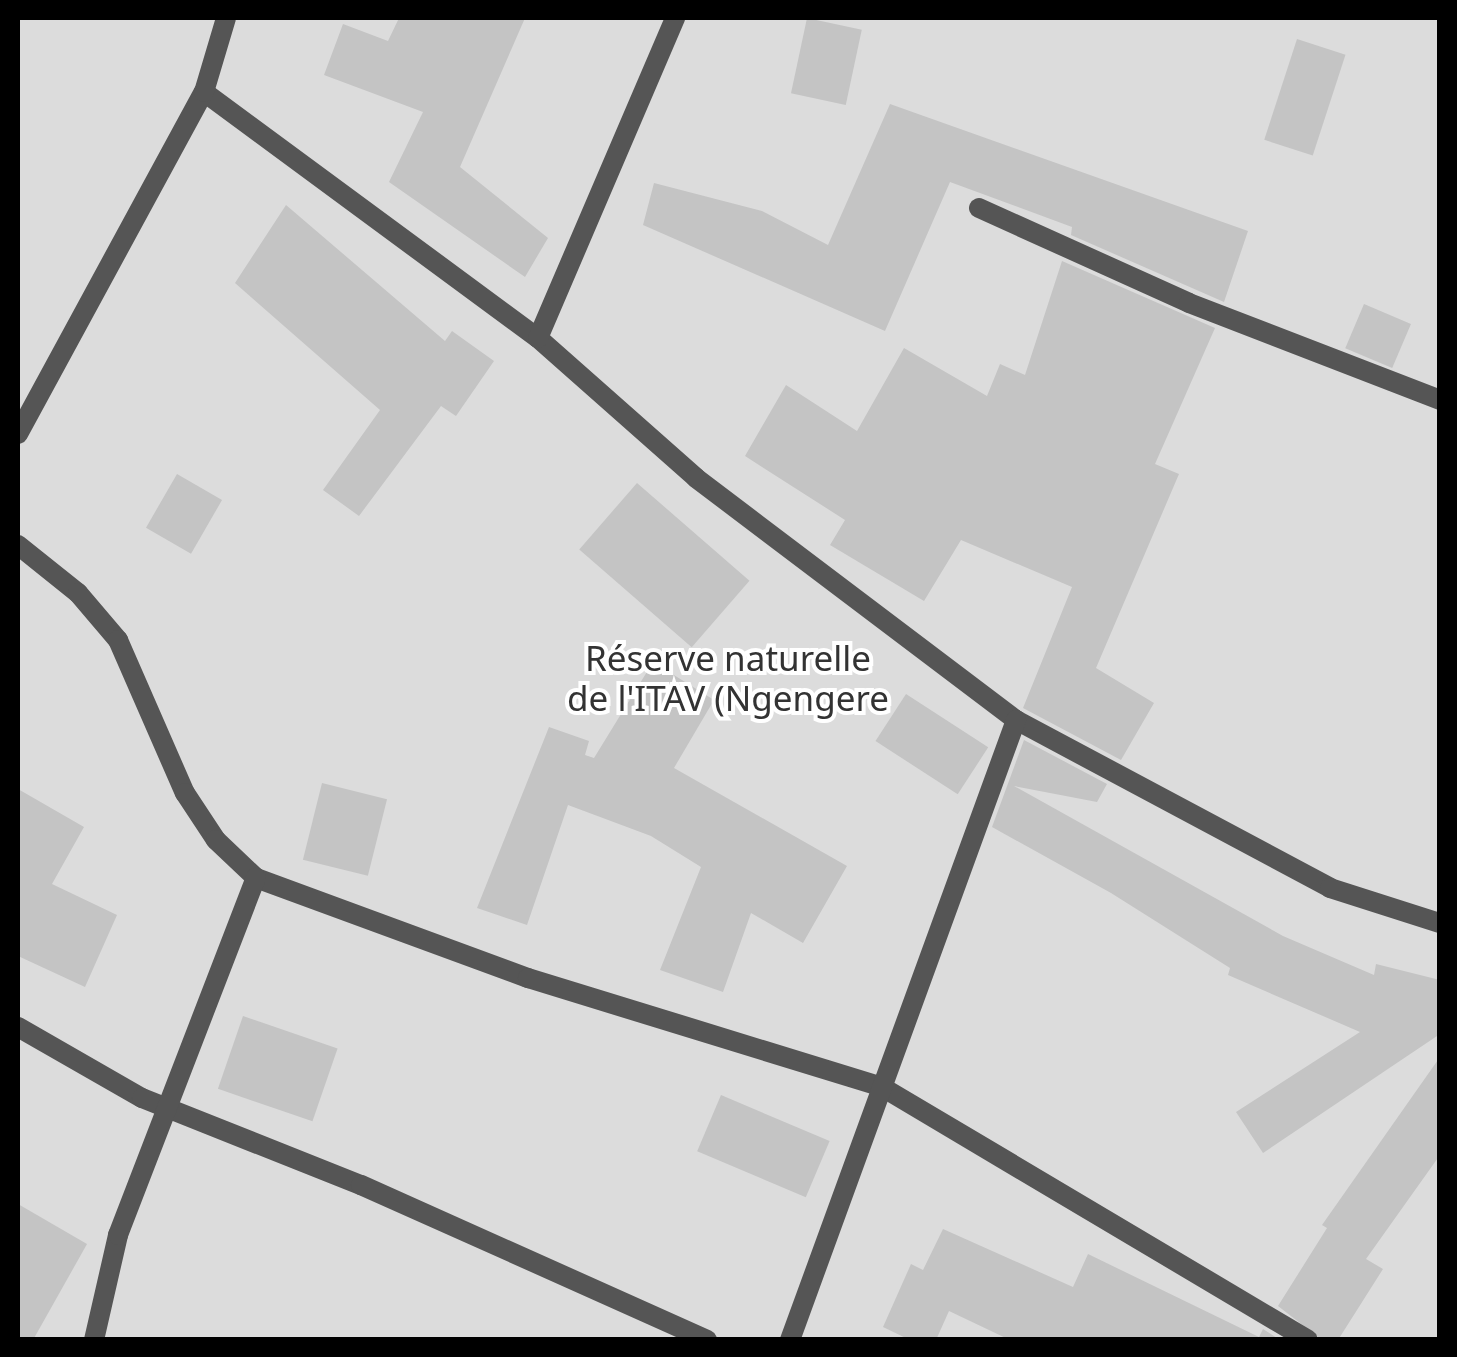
<!DOCTYPE html>
<html>
<head>
<meta charset="utf-8">
<style>
  body { margin:0 }
  #map { position:relative; width:1457px; height:1357px; overflow:hidden; background:#fff; font-family:"Noto Sans",sans-serif }
  div>[style] { position:absolute }
  [style*='--x'] { left:calc(var(--x)*1px); top:calc(var(--y)*1px); width:calc(var(--w)*1px); rotate:calc(var(--a)*1deg) }
  .green>* { inset:0; background:#dcdcdc; transform-origin:0 0 }
  .building>* { inset:0; background:#c4c4c4; transform-origin:0 0 }
  .street>* { height:20px; margin:-10px; padding:0 10px; transform-origin:10px; border-radius:10px; background:#555 }
  span { translate:-50% -50%; white-space:nowrap; text-align:center; line-height:1.15; -webkit-text-stroke:8px #fff; paint-order:stroke }
  .park-label { font-size:35px; color:#333 }
  .frame { position:absolute; inset:0; border:20px solid #000; pointer-events:none }
</style>
</head>
<body>
<div id="map">
  <div class="green">
    <i style="left:18px;top:18px;width:1421px;height:1321px"></i>
  </div>
  <div class="building">
    <i style="clip-path:polygon(399px 18px,525px 18px,460px 167px,548px 238px,525px 277px,389px 182px,423px 112px,324px 75px,343px 24px,388px 41px)"></i>
    <i style="left:807px;top:18px;width:56px;height:77px;rotate:12deg"></i>
    <i style="left:1297px;top:39px;width:51px;height:106px;rotate:18deg"></i>
    <i style="clip-path:polygon(890px 104px,1248px 231px,1224px 302px,1071px 235px,1072px 227px,950px 182px,885px 331px,643px 225px,654px 183px,762px 211px,828px 245px)"></i>
    <i style="clip-path:polygon(286px 205px,445px 341px,452px 331px,494px 361px,456px 416px,441px 406px,359px 516px,323px 490px,380px 410px,235px 283px)"></i>
    <i style="clip-path:polygon(1062px 261px,1215px 328px,1155px 464px,1179px 474px,1096px 668px,1154px 703px,1121px 760px,1023px 708px,1072px 587px,961px 540px,924px 601px,830px 545px,845px 520px,745px 456px,786px 385px,857px 431px,904px 348px,987px 396px,1000px 364px,1025px 375px)"></i>
    <i style="left:1364px;top:304px;width:51px;height:48px;rotate:23deg"></i>
    <i style="left:177px;top:474px;width:52px;height:62px;rotate:30deg"></i>
    <i style="left:637px;top:483px;width:149px;height:88px;rotate:41deg"></i>
    <i style="clip-path:polygon(653px 662px,714px 700px,674px 768px,847px 866px,803px 943px,751px 913px,723px 992px,660px 970px,701px 867px,651px 836px,568px 805px,527px 925px,477px 908px,549px 727px,589px 741px,585px 755px,594px 758px)"></i>
    <i style="left:906px;top:694px;width:98px;height:56px;rotate:33deg"></i>
    <i style="clip-path:polygon(1024px 740px,1107px 784px,1097px 802px,1014px 786px,1283px 936px,1374px 975px,1376px 964px,1440px 980px,1440px 1034px,1263px 1153px,1236px 1112px,1360px 1032px,1228px 975px,1230px 968px,1111px 893px,992px 827px)"></i>
    <i style="left:322px;top:783px;width:67px;height:79px;rotate:14deg"></i>
    <i style="clip-path:polygon(18px 789px,84px 827px,52px 884px,117px 915px,85px 987px,18px 956px)"></i>
    <i style="left:243px;top:1016px;width:100px;height:77px;rotate:19deg"></i>
    <i style="clip-path:polygon(1440px 1057px,1440px 1155px,1366px 1259px,1383px 1269px,1338px 1340px,1322px 1340px,1278px 1306px,1327px 1228px,1322px 1225px)"></i>
    <i style="left:721px;top:1095px;width:118px;height:61px;rotate:23deg"></i>
    <i style="clip-path:polygon(18px 1204px,87px 1244px,33px 1340px,18px 1340px)"></i>
    <i style="clip-path:polygon(943px 1229px,1073px 1287px,1088px 1254px,1259px 1337px,1263px 1329px,1280px 1340px,1010px 1340px,949px 1311px,936px 1340px,910px 1340px,883px 1327px,911px 1264px,923px 1270px)"></i>
  </div>
  <div class="street">
    <i style="--x:204;--y:92;--w:415;--a:36.4"></i>
    <i style="--x:538;--y:338;--w:211;--a:41.5"></i>
    <i style="--x:696;--y:478;--w:401;--a:37.1"></i>
    <i style="--x:1016;--y:720;--w:356;--a:28.1"></i>
    <i style="--x:1330;--y:888;--w:115;--a:17.7"></i>
    <i style="--x:979;--y:208;--w:230;--a:24.3"></i>
    <i style="--x:1189;--y:303;--w:269;--a:21.1"></i>
    <i style="--x:538;--y:338;--w:348;--a:-66.8"></i>
    <i style="--x:18;--y:434;--w:389;--a:-61.5"></i>
    <i style="--x:204;--y:92;--w:77;--a:-73.4"></i>
    <i style="--x:18;--y:545;--w:77;--a:38.7"></i>
    <i style="--x:78;--y:593;--w:62;--a:49.6"></i>
    <i style="--x:118;--y:640;--w:167;--a:66.4"></i>
    <i style="--x:185;--y:793;--w:56;--a:56.6"></i>
    <i style="--x:216;--y:840;--w:55;--a:43.5"></i>
    <i style="--x:256;--y:878;--w:290;--a:20.2"></i>
    <i style="--x:528;--y:978;--w:370;--a:17.1"></i>
    <i style="--x:882;--y:1087;--w:495;--a:30.7"></i>
    <i style="--x:18;--y:1027;--w:143;--a:29.8"></i>
    <i style="--x:142;--y:1098;--w:236;--a:21.7"></i>
    <i style="--x:361;--y:1185;--w:379;--a:24.1"></i>
    <i style="--x:94;--y:1340;--w:108;--a:-77.1"></i>
    <i style="--x:118;--y:1235;--w:383;--a:-68.9"></i>
    <i style="--x:790;--y:1340;--w:660;--a:-69.97"></i>
  </div>
  <div class="park-label">
    <span style="left:728px;top:678px">Réserve naturelle<br>de l'ITAV (Ngengere</span>
  </div>
  <div class="frame"></div>
</div>
</body>
</html>
